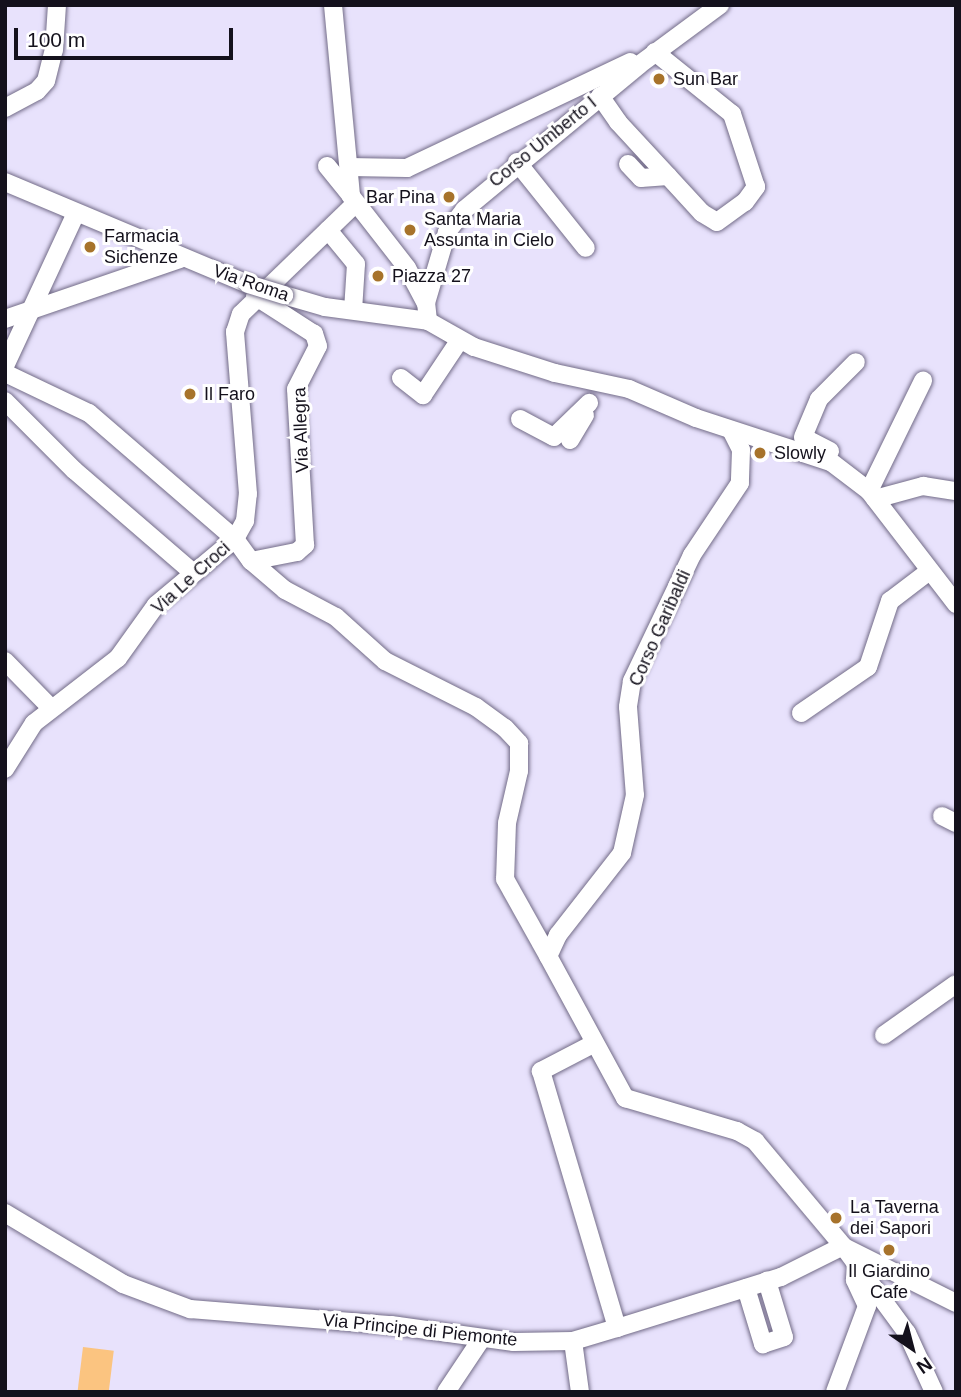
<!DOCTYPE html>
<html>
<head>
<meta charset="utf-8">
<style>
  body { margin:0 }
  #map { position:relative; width:961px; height:1397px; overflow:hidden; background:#e8e2fc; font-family:Arial,sans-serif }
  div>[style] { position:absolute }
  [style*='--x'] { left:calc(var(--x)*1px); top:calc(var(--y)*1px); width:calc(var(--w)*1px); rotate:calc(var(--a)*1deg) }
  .green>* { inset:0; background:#fbc480; transform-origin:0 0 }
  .roads { filter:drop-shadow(0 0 2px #726b87) drop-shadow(0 0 2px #726b87) }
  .minor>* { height:18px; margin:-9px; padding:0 9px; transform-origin:9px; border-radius:9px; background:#fff }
  .bridges { filter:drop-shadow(0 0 2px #726b87) drop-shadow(0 0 2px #726b87) }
  .minor-bridge>* { height:18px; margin:-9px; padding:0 9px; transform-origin:9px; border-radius:9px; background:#fff }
  .dots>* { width:19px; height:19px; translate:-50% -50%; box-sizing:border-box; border:4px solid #fff; border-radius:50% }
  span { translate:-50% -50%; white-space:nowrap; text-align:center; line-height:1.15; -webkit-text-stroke:6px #fff; paint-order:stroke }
  .poi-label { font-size:18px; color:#14111c }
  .left { translate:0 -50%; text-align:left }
  .right { translate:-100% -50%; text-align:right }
  .street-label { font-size:18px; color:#14111c }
  .frame { position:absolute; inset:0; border:7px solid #14111c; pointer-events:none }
  .north { position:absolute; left:877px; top:1313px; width:70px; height:70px; -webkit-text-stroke:5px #fff; paint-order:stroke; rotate:145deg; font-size:19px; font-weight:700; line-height:28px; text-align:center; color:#14111c }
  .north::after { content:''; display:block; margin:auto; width:24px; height:32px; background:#14111c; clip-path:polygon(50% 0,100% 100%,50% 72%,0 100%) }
  .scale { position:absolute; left:14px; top:28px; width:219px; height:32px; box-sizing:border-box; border:4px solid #14111c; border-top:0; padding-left:9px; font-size:21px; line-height:24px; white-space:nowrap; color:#14111c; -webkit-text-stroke:5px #fff; paint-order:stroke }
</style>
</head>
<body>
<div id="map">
  <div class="green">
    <i style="left:83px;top:1347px;width:31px;height:45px;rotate:7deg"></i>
  </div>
  <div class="roads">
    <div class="minor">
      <i style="--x:333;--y:5;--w:192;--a:84.6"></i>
      <i style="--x:351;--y:196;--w:91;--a:52.1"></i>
      <i style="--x:407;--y:268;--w:40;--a:62"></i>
      <i style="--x:600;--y:96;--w:32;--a:55"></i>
      <i style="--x:618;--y:122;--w:74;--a:47.2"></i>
      <i style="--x:5;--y:108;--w:36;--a:-28"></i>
      <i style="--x:37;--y:91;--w:13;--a:-48"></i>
      <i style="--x:46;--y:81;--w:32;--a:-76"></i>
      <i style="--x:54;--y:50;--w:45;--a:-86.2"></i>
      <i style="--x:517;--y:162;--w:110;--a:51.3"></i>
      <i style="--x:628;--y:164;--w:19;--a:47"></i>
      <i style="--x:641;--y:178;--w:27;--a:-4"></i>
      <i style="--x:668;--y:176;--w:50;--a:47.4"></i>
      <i style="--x:702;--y:213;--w:17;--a:31"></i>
      <i style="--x:717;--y:222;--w:34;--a:-36"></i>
      <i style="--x:745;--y:202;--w:19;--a:-54"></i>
      <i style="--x:756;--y:187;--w:77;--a:-108.2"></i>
      <i style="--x:732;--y:114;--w:99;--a:-141.2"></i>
      <i style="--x:327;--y:166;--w:38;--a:51"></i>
      <i style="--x:349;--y:167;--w:58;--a:1"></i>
      <i style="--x:407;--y:168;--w:247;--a:-25.4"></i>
      <i style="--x:5;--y:182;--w:264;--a:22.8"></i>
      <i style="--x:328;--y:230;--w:44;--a:50.5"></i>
      <i style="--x:356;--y:264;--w:46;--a:93.7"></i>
      <i style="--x:284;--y:295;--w:43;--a:16.3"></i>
      <i style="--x:325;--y:307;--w:104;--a:7.7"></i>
      <i style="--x:428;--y:321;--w:53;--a:29.5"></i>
      <i style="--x:474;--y:347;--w:85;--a:17.8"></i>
      <i style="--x:555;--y:373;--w:76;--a:12.2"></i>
      <i style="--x:629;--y:389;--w:73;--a:23.4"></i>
      <i style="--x:696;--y:418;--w:142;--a:18.1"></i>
      <i style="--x:831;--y:462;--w:48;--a:37.3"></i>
      <i style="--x:869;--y:491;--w:143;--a:52.4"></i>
      <i style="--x:5;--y:319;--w:185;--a:-18.9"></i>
      <i style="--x:428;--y:321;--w:18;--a:-96"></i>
      <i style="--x:426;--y:303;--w:74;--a:-73.5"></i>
      <i style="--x:447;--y:232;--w:28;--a:-52"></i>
      <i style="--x:464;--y:210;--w:227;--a:-39.6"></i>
      <i style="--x:639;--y:65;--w:101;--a:-36.5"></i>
      <i style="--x:5;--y:366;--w:169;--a:-65.1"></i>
      <i style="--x:5;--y:373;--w:93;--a:25.5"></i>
      <i style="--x:89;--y:413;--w:193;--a:40.8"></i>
      <i style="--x:235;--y:539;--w:27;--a:54"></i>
      <i style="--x:251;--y:561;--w:45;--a:40.5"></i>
      <i style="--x:285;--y:590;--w:58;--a:27.9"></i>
      <i style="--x:336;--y:617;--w:66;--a:41.9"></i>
      <i style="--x:385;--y:661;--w:102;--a:26.8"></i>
      <i style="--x:476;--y:707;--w:36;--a:36"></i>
      <i style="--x:505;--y:728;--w:21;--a:47"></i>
      <i style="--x:519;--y:743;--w:28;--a:90"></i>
      <i style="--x:519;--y:771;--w:53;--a:103"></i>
      <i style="--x:507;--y:823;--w:56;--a:92"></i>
      <i style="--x:505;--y:879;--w:88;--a:60.8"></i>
      <i style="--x:401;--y:378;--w:28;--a:38"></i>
      <i style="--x:423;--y:395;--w:65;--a:-56.3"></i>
      <i style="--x:5;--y:401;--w:98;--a:45"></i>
      <i style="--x:74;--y:470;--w:156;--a:40.8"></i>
      <i style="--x:520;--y:419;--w:38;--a:28"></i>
      <i style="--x:554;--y:437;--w:49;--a:-44.2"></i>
      <i style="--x:731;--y:430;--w:22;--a:63"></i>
      <i style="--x:741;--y:450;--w:33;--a:92"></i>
      <i style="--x:740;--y:483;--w:87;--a:123.7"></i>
      <i style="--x:692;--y:555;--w:140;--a:115.5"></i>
      <i style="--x:632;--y:681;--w:26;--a:99"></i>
      <i style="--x:628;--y:707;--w:88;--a:85.5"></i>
      <i style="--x:635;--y:795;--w:59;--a:102.6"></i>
      <i style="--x:622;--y:853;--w:104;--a:128"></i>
      <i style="--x:558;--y:935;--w:23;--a:115"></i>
      <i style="--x:548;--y:956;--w:162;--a:61.5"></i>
      <i style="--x:625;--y:1098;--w:117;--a:16.4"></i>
      <i style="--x:737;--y:1131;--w:21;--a:29"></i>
      <i style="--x:755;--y:1141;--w:137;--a:50"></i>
      <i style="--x:843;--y:1246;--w:108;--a:53.7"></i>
      <i style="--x:907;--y:1333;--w:65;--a:65.4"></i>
      <i style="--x:570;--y:440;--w:29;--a:-59"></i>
      <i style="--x:830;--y:451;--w:30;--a:-153"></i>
      <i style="--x:803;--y:437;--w:41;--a:-67.2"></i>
      <i style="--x:819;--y:399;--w:52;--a:-45"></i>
      <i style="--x:869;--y:491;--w:123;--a:-63.9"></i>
      <i style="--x:875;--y:499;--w:50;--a:-15.2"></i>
      <i style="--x:923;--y:486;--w:33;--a:9"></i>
      <i style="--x:251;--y:561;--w:47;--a:-11.1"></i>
      <i style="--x:297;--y:552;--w:11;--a:-41"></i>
      <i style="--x:305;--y:545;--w:156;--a:-93.3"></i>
      <i style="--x:296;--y:389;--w:48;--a:-62.9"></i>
      <i style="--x:318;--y:346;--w:13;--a:-108"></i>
      <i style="--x:314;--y:334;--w:70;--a:-147.2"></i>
      <i style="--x:5;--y:661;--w:64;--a:45.6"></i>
      <i style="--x:801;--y:713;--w:81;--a:-34.5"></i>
      <i style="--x:868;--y:667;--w:70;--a:-71.6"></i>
      <i style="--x:890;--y:601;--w:48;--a:-37.3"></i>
      <i style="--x:5;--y:769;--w:54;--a:-57.8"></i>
      <i style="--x:34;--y:723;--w:106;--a:-37.7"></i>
      <i style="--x:118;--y:658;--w:65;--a:-54.4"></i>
      <i style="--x:156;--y:605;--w:103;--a:-39.9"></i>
      <i style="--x:235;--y:539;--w:21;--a:-61"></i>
      <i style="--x:245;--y:521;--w:27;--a:-84"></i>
      <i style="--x:248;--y:494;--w:163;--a:-94.6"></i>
      <i style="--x:235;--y:332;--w:19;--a:-72"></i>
      <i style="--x:241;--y:314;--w:158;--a:-44"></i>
      <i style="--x:942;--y:816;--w:16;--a:27"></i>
      <i style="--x:884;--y:1035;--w:88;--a:-35.3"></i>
      <i style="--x:593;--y:1044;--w:59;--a:152.6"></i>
      <i style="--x:541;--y:1071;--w:268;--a:73.5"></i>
      <i style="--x:5;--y:1213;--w:138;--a:31"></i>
      <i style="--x:123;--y:1284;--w:72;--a:20.5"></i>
      <i style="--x:190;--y:1309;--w:202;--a:4.6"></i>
      <i style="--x:391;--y:1325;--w:124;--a:7.9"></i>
      <i style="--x:514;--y:1342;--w:59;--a:-1"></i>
      <i style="--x:573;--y:1341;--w:46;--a:-16.5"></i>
      <i style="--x:617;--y:1328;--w:172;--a:-17.3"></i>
      <i style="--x:781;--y:1277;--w:69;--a:-26.6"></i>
      <i style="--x:846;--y:1248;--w:123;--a:26.6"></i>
      <i style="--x:746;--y:1288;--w:59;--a:73.1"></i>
      <i style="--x:763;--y:1344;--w:22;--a:-18"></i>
      <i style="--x:784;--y:1337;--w:59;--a:-106.9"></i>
      <i style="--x:573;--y:1341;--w:51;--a:82.2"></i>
      <i style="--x:446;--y:1392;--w:65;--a:-56.3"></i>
      <i style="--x:835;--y:1392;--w:92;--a:-69.6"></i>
      <i style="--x:867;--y:1306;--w:29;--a:-115"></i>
      <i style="--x:855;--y:1280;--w:11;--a:-85"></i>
    </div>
  </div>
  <div class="bridges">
    <div class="minor-bridge">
      <i style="--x:248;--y:284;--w:38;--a:17"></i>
    </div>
  </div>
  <div class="dots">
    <i style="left:659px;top:79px;background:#a7732b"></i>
    <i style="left:449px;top:197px;background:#a7732b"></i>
    <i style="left:410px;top:230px;background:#a7732b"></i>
    <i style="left:90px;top:247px;background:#a7732b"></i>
    <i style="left:378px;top:276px;background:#a7732b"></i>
    <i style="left:190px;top:394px;background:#a7732b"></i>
    <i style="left:760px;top:453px;background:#a7732b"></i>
    <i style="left:836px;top:1218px;background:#a7732b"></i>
    <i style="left:889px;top:1250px;background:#a7732b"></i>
  </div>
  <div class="poi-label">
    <span class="left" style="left:673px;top:79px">Sun Bar</span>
    <span class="right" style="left:435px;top:197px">Bar Pina</span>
    <span class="left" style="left:424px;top:230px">Santa Maria<br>Assunta in Cielo</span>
    <span class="left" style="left:104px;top:247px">Farmacia<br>Sichenze</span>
    <span class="left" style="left:392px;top:276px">Piazza 27</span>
    <span class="left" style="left:204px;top:394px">Il Faro</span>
    <span class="left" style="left:774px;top:453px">Slowly</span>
    <span class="left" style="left:850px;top:1218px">La Taverna<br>dei Sapori</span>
    <span style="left:889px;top:1282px">Il Giardino<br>Cafe</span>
  </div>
  <div class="street-label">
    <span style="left:543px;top:142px;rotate:-39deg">Corso Umberto I</span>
    <span style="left:251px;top:283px;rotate:19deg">Via Roma</span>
    <span style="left:301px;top:430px;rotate:-92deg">Via Allegra</span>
    <span style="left:191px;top:578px;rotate:-42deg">Via Le Croci</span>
    <span style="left:660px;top:628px;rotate:-66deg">Corso Garibaldi</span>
    <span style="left:420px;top:1330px;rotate:6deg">Via Principe di Piemonte</span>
  </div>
  <div class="frame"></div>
  <div class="north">N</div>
  <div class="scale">100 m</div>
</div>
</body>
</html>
